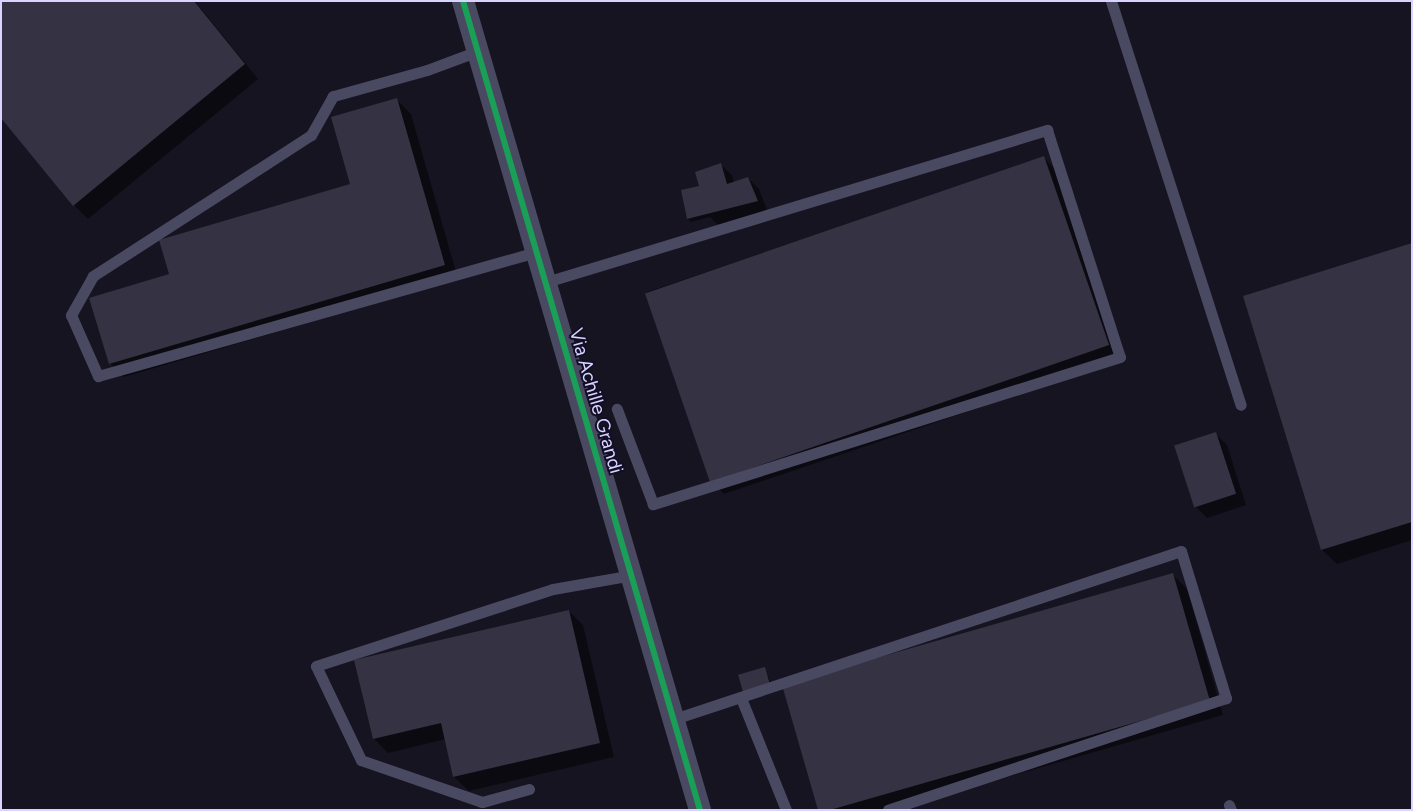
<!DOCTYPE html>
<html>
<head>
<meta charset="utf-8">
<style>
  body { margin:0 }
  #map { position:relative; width:1413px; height:811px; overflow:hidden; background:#161421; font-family:Figtree,sans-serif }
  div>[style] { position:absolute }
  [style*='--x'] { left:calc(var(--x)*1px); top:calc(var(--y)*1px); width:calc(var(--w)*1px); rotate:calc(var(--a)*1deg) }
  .shadow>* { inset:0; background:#0007 }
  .building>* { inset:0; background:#343243; transform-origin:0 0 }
  .lane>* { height:11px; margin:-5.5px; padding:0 5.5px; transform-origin:5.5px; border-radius:5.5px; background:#4a4962 }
  .street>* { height:22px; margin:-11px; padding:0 11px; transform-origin:11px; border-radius:11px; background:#4a4962 }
  .cycleway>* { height:6px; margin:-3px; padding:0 3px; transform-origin:3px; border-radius:3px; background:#1a9f57 }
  span { translate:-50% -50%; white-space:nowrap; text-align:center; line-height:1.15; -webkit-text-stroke:4px #130f26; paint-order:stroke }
  .street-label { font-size:19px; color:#d9d4ff }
  .frame { position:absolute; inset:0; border:2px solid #d9d4ff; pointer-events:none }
</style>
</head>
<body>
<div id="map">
  <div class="shadow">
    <i style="clip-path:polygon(2px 1px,195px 1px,258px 79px,88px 219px,74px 205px)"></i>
    <i style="clip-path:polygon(396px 99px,411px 114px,458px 279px,124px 377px,110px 363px,171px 275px,351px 185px)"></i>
    <i style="clip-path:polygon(1044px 158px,1058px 172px,1121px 360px,724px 494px,710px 480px,647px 292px)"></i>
    <i style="clip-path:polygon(721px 165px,732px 175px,734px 183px,748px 178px,759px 189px,768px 212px,718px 225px,710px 217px,691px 222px,688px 219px,700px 187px)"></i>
    <i style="clip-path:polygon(1412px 244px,1412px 540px,1337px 564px,1322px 550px,1244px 297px)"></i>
    <i style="clip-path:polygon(1216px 434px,1227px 445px,1246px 505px,1207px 518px,1196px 507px)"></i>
    <i style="clip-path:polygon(1173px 575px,1187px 589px,1223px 715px,893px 810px,819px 810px)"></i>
    <i style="clip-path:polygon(569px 611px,583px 625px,614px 757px,469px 791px,454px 777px,446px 739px,388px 753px,374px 739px)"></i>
    <i style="clip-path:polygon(765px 669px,773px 688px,747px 694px)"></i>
  </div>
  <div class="building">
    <i style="clip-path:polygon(1px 1px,194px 1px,245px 64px,73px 206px,1px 118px)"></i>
    <i style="clip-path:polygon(397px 98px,445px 265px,109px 364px,89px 298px,169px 274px,159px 240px,350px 184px,331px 117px)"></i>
    <i style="left:1044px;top:156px;width:200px;height:422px;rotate:71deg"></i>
    <i style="clip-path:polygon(721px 163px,727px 184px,748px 177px,758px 201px,687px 219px,681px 190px,699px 186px,695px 172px)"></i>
    <i style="clip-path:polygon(1412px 243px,1412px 522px,1321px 550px,1243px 296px)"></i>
    <i style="left:1216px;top:432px;width:65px;height:44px;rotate:72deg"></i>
    <i style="clip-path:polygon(1173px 573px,1210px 701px,830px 810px,818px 810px,782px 685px)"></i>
    <i style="clip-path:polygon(569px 610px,600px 743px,453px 777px,441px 723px,373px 739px,354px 660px)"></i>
    <i style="left:765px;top:667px;width:18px;height:28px;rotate:74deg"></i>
  </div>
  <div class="lane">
    <i style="--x:1111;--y:1;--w:424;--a:72.2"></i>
    <i style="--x:478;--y:51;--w:54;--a:159.6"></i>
    <i style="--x:427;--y:70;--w:98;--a:164.5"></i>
    <i style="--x:333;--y:96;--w:45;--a:119.4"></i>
    <i style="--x:311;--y:135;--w:260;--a:147.1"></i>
    <i style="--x:93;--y:276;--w:45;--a:119.4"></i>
    <i style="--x:71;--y:315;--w:67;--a:66.1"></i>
    <i style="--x:98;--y:376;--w:456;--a:-15.8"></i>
    <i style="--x:546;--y:282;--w:524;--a:-16.88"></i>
    <i style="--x:1047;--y:130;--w:238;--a:72.2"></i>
    <i style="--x:1120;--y:357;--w:490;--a:162.5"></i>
    <i style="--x:653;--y:504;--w:102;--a:-110.8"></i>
    <i style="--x:741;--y:698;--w:121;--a:68.1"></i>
    <i style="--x:674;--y:719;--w:534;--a:-18.33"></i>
    <i style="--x:1181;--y:551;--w:154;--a:73"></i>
    <i style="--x:1226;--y:698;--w:356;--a:161.7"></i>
    <i style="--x:529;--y:789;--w:49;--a:164.5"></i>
    <i style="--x:482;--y:802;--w:128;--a:-160.9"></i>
    <i style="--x:361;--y:760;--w:104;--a:-115.6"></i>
    <i style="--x:316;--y:666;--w:249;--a:-18"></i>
    <i style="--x:553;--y:589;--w:80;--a:-10"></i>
    <i style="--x:1229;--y:805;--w:5;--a:68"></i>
  </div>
  <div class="street">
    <i style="--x:463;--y:1;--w:843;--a:73.67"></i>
  </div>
  <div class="cycleway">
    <i style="--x:463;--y:1;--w:843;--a:73.67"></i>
  </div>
  <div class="street-label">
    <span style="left:596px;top:401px;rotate:74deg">Via Achille Grandi</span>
  </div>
  <div class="frame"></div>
</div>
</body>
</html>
